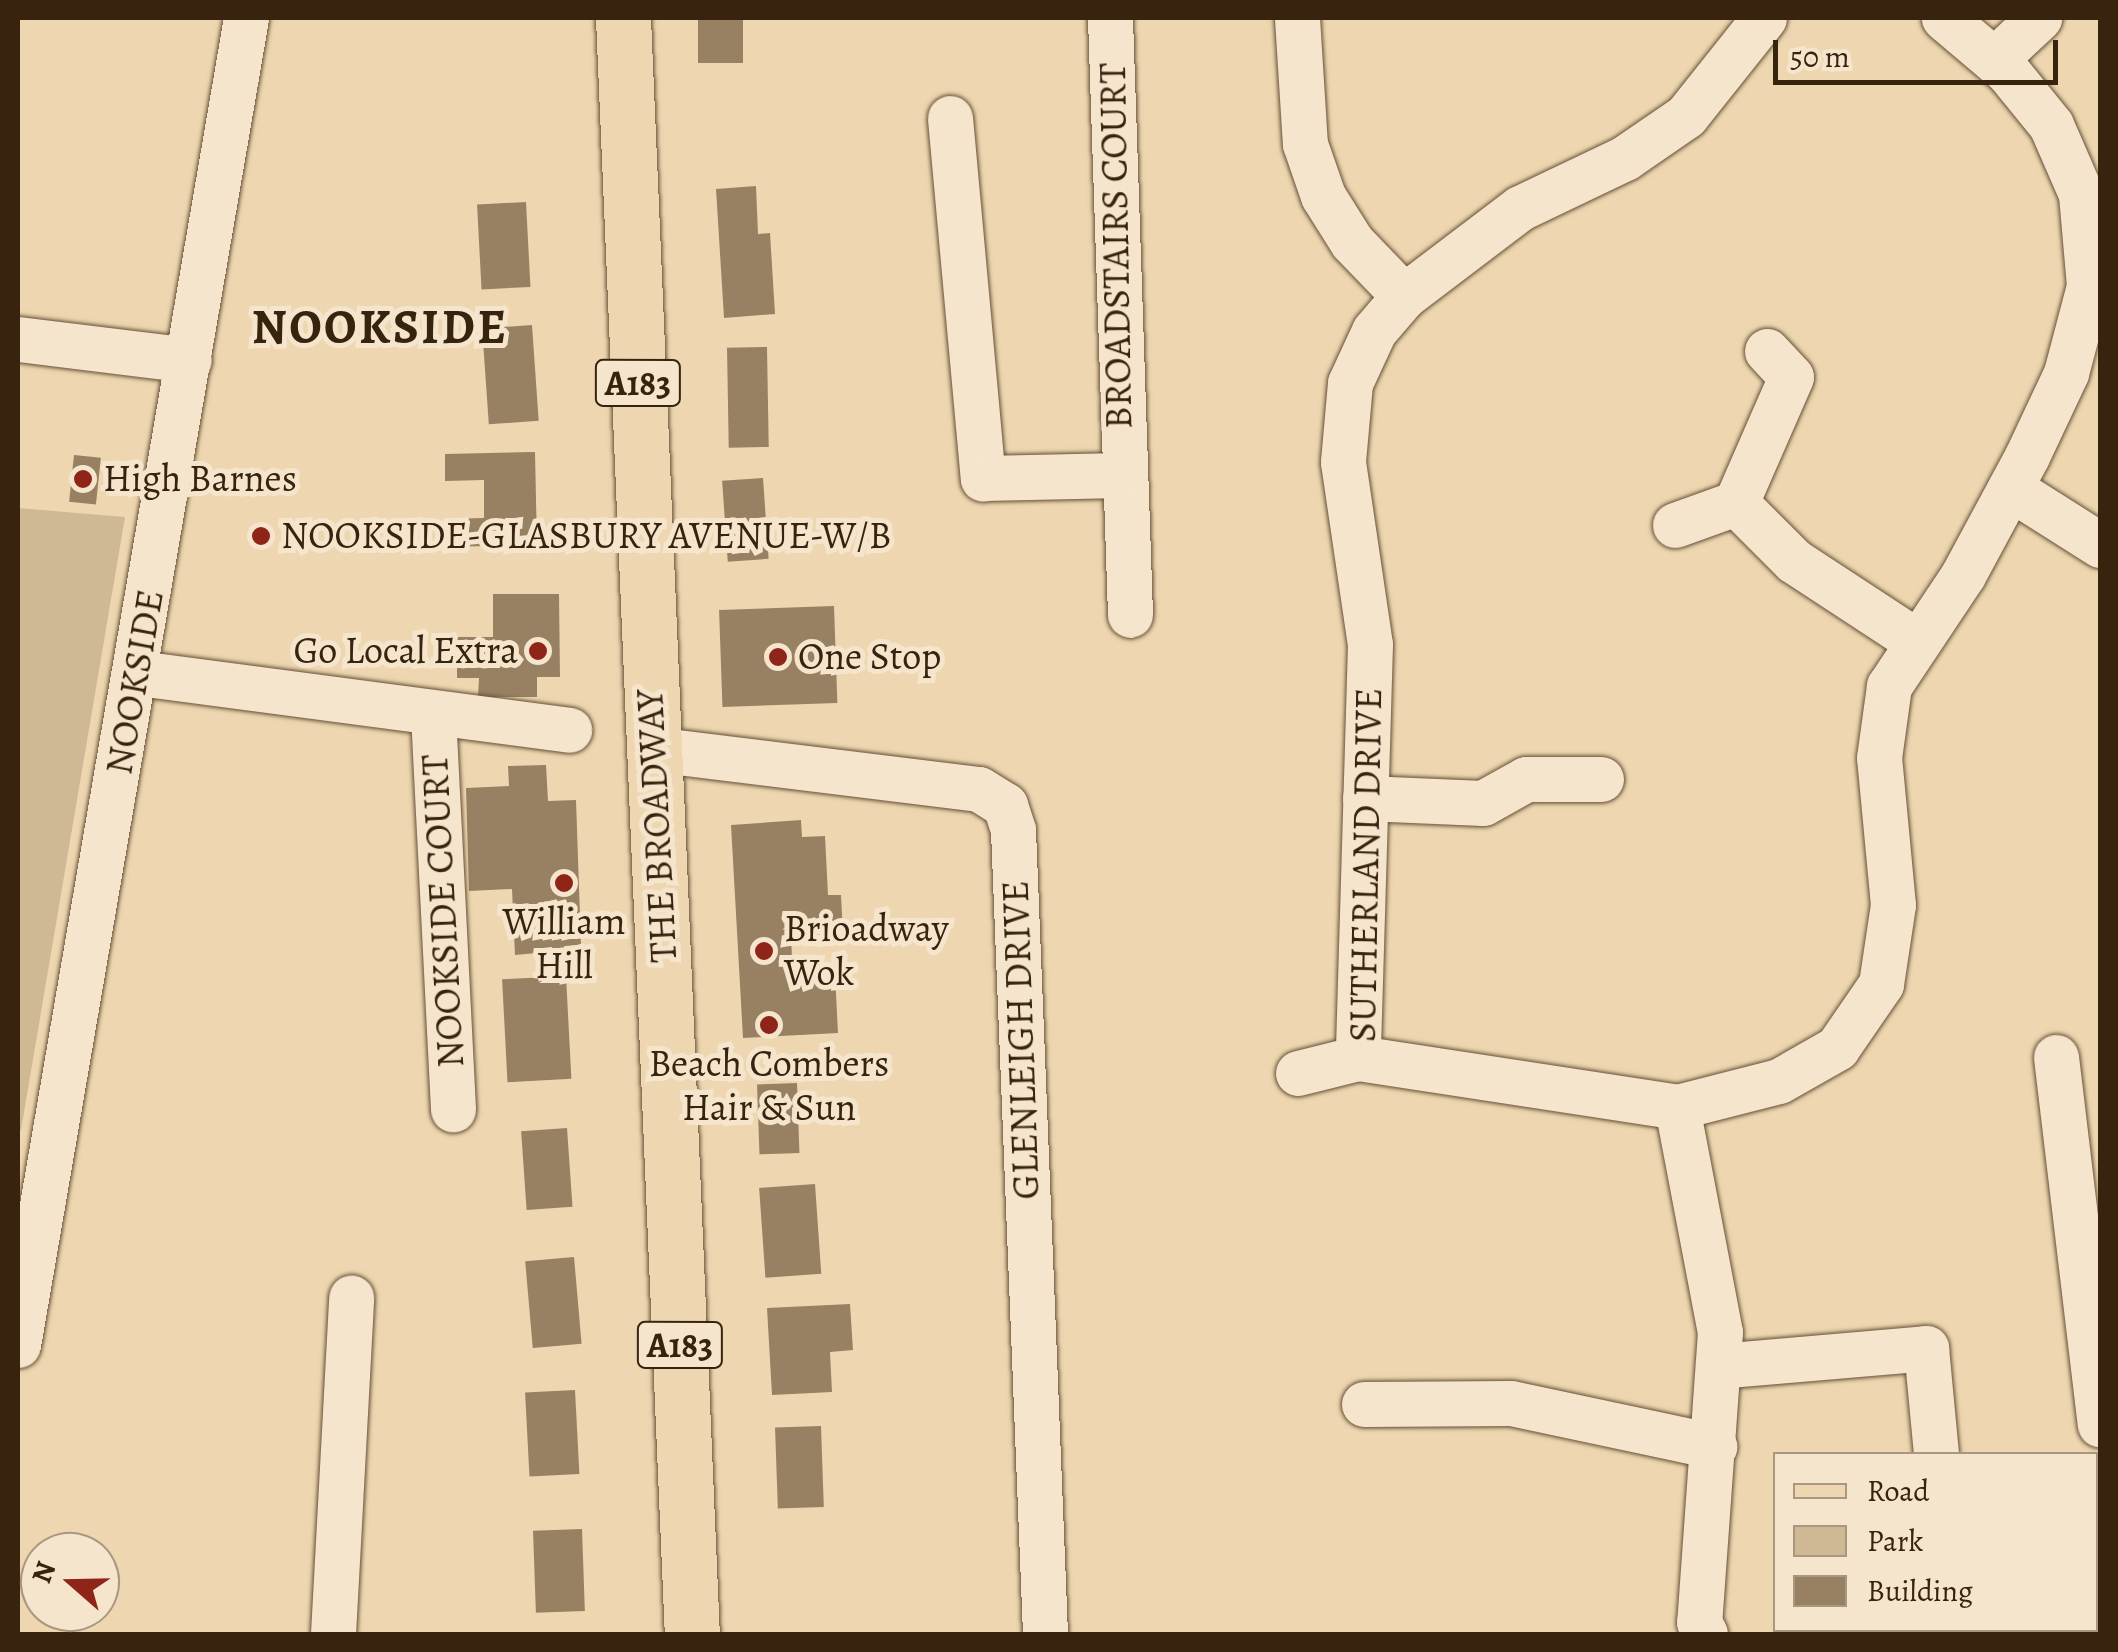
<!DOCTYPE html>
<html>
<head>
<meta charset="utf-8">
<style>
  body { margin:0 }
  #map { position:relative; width:2118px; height:1652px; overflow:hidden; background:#eed7b0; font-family:Alegreya,serif }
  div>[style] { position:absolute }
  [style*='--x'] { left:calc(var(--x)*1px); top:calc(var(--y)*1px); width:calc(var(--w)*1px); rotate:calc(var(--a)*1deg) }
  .green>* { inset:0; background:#cfb894 }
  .building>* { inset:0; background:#978162; transform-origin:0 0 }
  .roads { filter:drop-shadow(0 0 2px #665036) drop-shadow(0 0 2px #665036) }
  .minor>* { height:45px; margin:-22.5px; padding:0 22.5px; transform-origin:22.5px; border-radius:22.5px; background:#f4e5cc }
  .major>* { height:55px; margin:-27.5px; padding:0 27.5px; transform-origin:27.5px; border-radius:27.5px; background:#eed7b0 }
  .dots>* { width:28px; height:28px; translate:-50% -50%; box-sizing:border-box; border:5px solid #f4e5cc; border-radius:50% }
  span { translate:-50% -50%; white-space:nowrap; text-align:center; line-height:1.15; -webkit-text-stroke:10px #f4e5cc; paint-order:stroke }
  .shield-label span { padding:2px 8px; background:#f4e5cc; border:2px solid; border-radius:8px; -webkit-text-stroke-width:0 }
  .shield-label { font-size:35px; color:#38230e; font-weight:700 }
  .street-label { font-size:38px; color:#38230e }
  .poi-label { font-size:38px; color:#38230e }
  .left { translate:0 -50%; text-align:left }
  .right { translate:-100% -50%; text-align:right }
  .district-label { font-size:48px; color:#38230e; font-weight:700; letter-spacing:2.5px }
  .frame { position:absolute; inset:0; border:20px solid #38230e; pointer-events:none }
  .legend { position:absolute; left:1773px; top:1452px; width:325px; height:180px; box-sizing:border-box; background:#f4e5cc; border:2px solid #a99780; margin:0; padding:12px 18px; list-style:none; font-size:30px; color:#38230e }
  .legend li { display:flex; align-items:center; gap:20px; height:50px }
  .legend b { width:50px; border:2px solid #a99780 }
  .north { position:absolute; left:20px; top:1532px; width:100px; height:100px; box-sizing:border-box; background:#f4e5cc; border:2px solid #a99780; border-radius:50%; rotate:290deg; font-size:28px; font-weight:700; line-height:40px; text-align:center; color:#38230e }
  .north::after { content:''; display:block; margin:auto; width:35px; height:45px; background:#8f2418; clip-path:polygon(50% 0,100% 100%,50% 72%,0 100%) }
  .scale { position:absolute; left:1773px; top:40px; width:285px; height:45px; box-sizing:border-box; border:5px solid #38230e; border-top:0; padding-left:12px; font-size:30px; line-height:35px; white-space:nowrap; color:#38230e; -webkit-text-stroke:8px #f4e5cc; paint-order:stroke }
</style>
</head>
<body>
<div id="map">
  <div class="green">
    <i style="clip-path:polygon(18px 508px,125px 517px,21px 1130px,18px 1130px)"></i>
  </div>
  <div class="building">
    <i style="left:698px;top:18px;width:45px;height:45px"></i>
    <i style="clip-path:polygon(756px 186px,758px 234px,770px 233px,775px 314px,724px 318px,716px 189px)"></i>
    <i style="left:526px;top:202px;width:85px;height:49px;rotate:87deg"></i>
    <i style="left:532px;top:325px;width:96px;height:50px;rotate:86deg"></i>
    <i style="left:767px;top:347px;width:100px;height:40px;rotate:89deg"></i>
    <i style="clip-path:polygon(535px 452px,537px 545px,444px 547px,444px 519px,484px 518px,484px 480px,445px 481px,445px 454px)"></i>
    <i style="left:74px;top:455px;width:27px;height:47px;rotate:6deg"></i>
    <i style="left:763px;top:478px;width:81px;height:41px;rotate:86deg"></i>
    <i style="clip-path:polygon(493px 594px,559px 594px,560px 677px,537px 677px,537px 697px,478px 697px,479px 678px,457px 678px,457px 637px,493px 637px)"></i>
    <i style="left:834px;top:606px;width:97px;height:115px;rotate:88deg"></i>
    <i style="clip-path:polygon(546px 765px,548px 801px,576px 800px,581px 945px,564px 946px,565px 965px,538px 966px,537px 953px,515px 955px,512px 889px,469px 891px,466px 788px,509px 786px,508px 766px)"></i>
    <i style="clip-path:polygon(801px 820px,802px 837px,825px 836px,828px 895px,841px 895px,843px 934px,791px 937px,793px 976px,835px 974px,838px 1033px,743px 1038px,731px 825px)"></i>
    <i style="left:566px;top:976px;width:103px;height:64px;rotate:87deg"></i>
    <i style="left:797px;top:1083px;width:70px;height:40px;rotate:88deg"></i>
    <i style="left:567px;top:1128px;width:79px;height:46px;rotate:86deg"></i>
    <i style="left:815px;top:1184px;width:90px;height:56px;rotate:86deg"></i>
    <i style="left:574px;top:1257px;width:87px;height:49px;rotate:85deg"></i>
    <i style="clip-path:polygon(850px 1304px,853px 1350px,830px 1352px,832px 1392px,772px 1395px,767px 1308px)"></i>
    <i style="left:575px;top:1390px;width:84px;height:50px;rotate:87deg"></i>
    <i style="left:821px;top:1426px;width:81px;height:46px;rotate:88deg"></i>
    <i style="left:582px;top:1529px;width:82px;height:49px;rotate:88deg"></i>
  </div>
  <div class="roads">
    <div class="minor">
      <i style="--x:1110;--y:18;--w:597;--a:88.08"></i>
      <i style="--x:1297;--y:18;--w:126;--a:86.4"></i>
      <i style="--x:1305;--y:144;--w:55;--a:70.9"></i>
      <i style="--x:1323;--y:196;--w:54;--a:57.8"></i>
      <i style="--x:1352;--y:242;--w:75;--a:46.1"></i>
      <i style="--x:1764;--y:18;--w:125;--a:128.5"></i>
      <i style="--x:1686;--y:116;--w:74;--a:145.5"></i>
      <i style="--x:1625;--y:158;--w:116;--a:154.5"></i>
      <i style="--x:1520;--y:208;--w:146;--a:142.8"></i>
      <i style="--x:1404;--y:296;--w:46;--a:130.6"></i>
      <i style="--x:1374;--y:331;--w:57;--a:114.8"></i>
      <i style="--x:1350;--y:383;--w:79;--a:95.1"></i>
      <i style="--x:1343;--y:462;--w:184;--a:81.6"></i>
      <i style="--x:1370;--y:644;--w:414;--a:91.7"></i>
      <i style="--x:1358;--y:1058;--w:323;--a:8.7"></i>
      <i style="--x:1677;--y:1107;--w:105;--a:-14.3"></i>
      <i style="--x:1779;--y:1081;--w:67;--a:-29.6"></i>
      <i style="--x:1837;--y:1048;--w:78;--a:-55.5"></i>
      <i style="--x:1881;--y:984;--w:80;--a:-81.4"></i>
      <i style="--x:1893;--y:905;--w:148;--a:-95.4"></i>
      <i style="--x:1879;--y:758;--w:73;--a:-82.1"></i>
      <i style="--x:1889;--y:686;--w:133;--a:-56.3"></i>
      <i style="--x:1963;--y:575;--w:135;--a:-61.7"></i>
      <i style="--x:2027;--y:456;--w:92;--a:-64.8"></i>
      <i style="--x:2066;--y:373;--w:90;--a:-75.2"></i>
      <i style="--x:2089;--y:286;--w:92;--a:-95"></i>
      <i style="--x:2081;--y:194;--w:75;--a:-113.5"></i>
      <i style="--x:2051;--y:125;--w:68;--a:-129.1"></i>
      <i style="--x:2008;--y:72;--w:84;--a:-139.8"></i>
      <i style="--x:1994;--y:60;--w:62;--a:-43"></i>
      <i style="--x:950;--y:118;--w:362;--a:84.8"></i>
      <i style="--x:983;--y:478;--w:139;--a:-1.2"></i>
      <i style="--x:18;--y:339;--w:172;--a:7"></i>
      <i style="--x:1767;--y:351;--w:35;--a:47"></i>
      <i style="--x:1791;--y:377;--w:137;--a:113.6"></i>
      <i style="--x:1736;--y:503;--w:82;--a:45"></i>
      <i style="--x:1794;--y:561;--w:148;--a:33.2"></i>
      <i style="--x:2010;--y:488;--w:107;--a:32.3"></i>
      <i style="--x:1675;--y:525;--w:65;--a:-19.8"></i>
      <i style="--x:138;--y:673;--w:435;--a:7.5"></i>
      <i style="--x:433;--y:714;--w:396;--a:87.1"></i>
      <i style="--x:653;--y:749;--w:328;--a:7"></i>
      <i style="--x:979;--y:789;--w:31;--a:32"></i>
      <i style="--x:1005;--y:805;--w:26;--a:72"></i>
      <i style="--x:1013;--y:830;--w:805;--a:87.72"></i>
      <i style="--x:1365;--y:798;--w:118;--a:2.4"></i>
      <i style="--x:1483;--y:803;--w:49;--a:-29.2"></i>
      <i style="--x:1526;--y:779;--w:75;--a:0"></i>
      <i style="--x:2056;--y:1057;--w:370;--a:83.2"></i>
      <i style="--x:1298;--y:1073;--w:62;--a:-14"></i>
      <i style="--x:1677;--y:1107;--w:229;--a:79.2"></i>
      <i style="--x:1720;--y:1332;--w:291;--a:94.1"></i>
      <i style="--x:1699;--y:1622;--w:13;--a:63"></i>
      <i style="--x:18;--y:1345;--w:1346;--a:-80.25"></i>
      <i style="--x:1718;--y:1366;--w:209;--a:-4.9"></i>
      <i style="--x:1926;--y:1348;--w:106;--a:84.6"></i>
      <i style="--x:1364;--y:1404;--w:147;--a:-0.4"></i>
      <i style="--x:1511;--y:1403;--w:208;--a:12"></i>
      <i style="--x:333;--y:1634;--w:337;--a:-86.9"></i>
    </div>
    <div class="major">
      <i style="--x:623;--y:18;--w:1617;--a:87.56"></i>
    </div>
  </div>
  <div class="dots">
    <i style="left:83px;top:479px;background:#8f2418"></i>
    <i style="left:261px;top:536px;background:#8f2418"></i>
    <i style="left:538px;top:651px;background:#8f2418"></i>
    <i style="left:778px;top:657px;background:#8f2418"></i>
    <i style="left:564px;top:883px;background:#8f2418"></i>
    <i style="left:764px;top:951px;background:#8f2418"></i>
    <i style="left:769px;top:1025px;background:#8f2418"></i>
  </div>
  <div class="shield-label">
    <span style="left:638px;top:383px">A183</span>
    <span style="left:680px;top:1345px">A183</span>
  </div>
  <div class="street-label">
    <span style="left:1116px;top:246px;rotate:-91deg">BROADSTAIRS COURT</span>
    <span style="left:135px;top:682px;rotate:-80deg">NOOKSIDE</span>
    <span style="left:657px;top:826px;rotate:-93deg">THE BROADWAY</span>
    <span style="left:1366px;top:865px;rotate:-89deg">SUTHERLAND DRIVE</span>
    <span style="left:443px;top:911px;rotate:-93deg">NOOKSIDE COURT</span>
    <span style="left:1021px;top:1040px;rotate:-92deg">GLENLEIGH DRIVE</span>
  </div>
  <div class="poi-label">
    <span class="left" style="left:103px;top:479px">High Barnes</span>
    <span class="left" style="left:281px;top:536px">NOOKSIDE-GLASBURY AVENUE-W/B</span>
    <span class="right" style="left:518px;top:651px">Go Local Extra</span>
    <span class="left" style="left:798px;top:657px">One Stop</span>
    <span style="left:564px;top:944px">William<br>Hill</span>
    <span class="left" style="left:784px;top:951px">Brioadway<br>Wok</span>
    <span style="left:769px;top:1086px">Beach Combers<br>Hair &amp; Sun</span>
  </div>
  <div class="district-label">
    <span style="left:380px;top:328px">NOOKSIDE</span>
  </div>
  <div class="frame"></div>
  <ul class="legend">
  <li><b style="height:12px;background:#eed7b0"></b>Road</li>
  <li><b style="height:28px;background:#cfb894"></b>Park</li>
  <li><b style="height:28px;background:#978162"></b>Building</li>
  </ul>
  <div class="north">N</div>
  <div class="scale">50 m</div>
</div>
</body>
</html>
